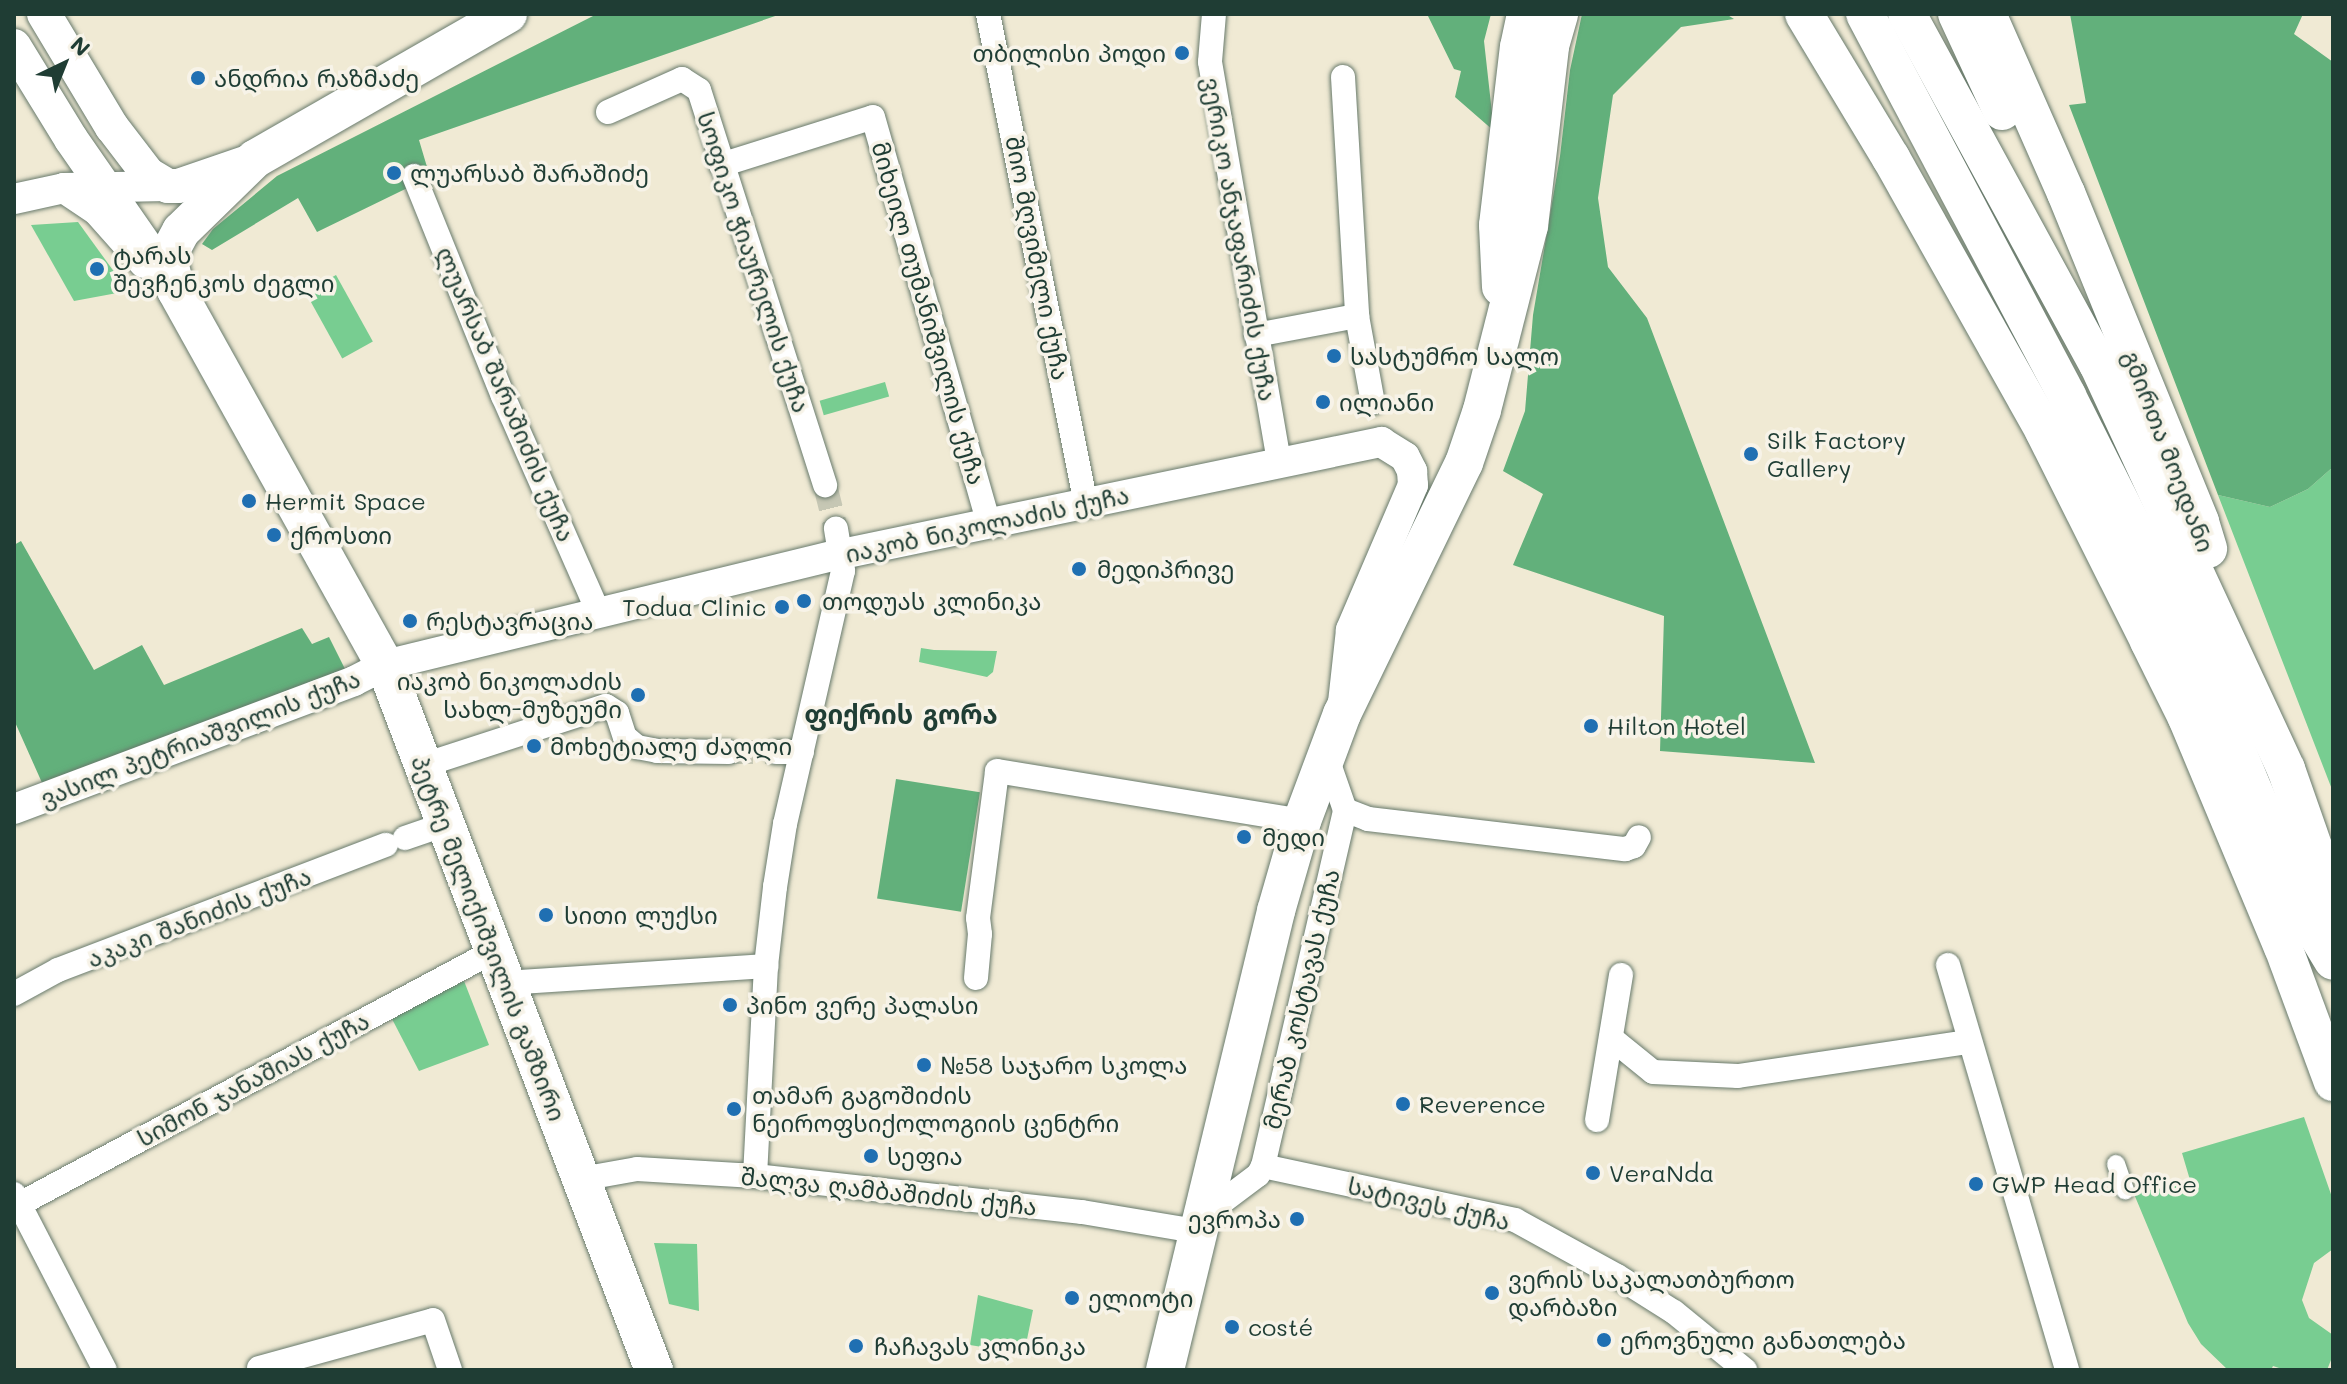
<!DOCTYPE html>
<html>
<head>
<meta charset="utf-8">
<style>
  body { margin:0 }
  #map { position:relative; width:2347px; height:1384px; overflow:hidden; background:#f0ead4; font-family:Mali,"Noto Sans Georgian",sans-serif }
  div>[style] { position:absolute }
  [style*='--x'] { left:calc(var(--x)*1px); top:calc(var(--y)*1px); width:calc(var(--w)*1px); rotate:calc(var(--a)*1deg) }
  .green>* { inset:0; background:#78cd91; transform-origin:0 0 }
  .forest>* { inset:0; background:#62b07b; transform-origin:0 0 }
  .minor-tunnel>* { height:24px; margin-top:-12px; transform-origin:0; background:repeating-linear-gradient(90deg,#c6c7b4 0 24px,transparent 0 36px) }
  .roads { filter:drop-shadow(0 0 2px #687a6c) drop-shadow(0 0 2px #687a6c) }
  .pedestrian>* { height:18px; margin:-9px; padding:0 9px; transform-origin:9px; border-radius:9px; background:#fff }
  .minor>* { height:24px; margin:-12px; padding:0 12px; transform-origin:12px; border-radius:12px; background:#fff }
  .tertiary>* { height:30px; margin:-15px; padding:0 15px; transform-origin:15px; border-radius:15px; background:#fff }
  .secondary>* { height:34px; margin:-17px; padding:0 17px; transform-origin:17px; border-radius:17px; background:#fff }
  .primary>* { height:38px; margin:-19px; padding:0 19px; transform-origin:19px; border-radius:19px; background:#fff }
  .dots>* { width:22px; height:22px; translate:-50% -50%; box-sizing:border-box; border:4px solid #f7f3e8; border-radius:50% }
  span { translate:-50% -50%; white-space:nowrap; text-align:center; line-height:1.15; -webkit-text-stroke:7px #f7f3e8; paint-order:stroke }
  .poi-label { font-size:24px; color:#1f3d34 }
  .right { translate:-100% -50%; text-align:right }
  .left { translate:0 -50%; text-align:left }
  .street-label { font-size:24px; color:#1f3d34 }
  .neighbourhood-label { font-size:26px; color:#1f3d34; font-weight:700 }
  .frame { position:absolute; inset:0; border:16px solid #1f3d34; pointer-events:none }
  .north { position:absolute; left:24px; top:24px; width:80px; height:80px; -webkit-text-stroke:6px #f7f3e8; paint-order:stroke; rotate:43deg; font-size:22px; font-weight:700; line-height:32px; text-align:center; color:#1f3d34 }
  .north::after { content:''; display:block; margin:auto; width:28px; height:36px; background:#1f3d34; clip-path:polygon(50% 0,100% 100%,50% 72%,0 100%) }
</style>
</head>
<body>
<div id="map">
  <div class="green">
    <i style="clip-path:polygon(78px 222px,128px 291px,74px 301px,31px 225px)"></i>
    <i style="left:336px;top:275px;width:76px;height:35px;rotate:61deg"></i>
    <i style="left:885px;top:382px;width:15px;height:68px;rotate:74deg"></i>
    <i style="clip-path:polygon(2333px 467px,2333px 792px,2218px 495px,2270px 507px,2308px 489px)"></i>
    <i style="clip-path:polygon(921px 648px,934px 650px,997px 651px,993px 672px,987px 677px,919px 662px)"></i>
    <i style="clip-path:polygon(464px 981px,489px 1045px,419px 1071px,391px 1017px)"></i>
    <i style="clip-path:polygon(2304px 1117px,2333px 1200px,2333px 1249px,2314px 1263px,2302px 1300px,2309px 1318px,2333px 1335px,2333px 1355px,2327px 1370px,2285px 1370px,2273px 1366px,2271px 1370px,2228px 1370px,2201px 1344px,2188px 1323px,2134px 1194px,2190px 1180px,2182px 1153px)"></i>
    <i style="clip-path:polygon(654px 1243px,697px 1244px,699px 1311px,669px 1304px)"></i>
    <i style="clip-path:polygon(978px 1295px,1033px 1310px,1024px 1354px,970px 1345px)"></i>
  </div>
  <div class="forest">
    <i style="clip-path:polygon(597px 14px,781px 14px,419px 140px,430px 177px,317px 232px,298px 198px,212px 250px,202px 244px,213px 229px,277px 176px)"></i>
    <i style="clip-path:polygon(1427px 14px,1491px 14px,1484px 41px,1494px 131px,1455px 97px,1461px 71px,1454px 69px)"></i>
    <i style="clip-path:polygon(1582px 14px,1726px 14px,1734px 19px,1681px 27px,1613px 95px,1598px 198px,1608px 267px,1647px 318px,1815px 763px,1660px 751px,1664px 616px,1513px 565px,1543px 494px,1503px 471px,1525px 411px,1533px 315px,1560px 156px,1570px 70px)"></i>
    <i style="clip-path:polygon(2070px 14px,2303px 14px,2294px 34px,2333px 62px,2333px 467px,2308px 489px,2270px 507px,2218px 495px,2069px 105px,2086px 103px)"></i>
    <i style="clip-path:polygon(21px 541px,94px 670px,142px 645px,164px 685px,302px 628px,312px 644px,329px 637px,348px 675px,43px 785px,14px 720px,14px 545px)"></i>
    <i style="left:896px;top:779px;width:85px;height:121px;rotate:9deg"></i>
  </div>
  <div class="minor-tunnel">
    <i style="--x:825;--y:485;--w:45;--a:76"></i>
    <i style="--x:729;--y:752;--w:47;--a:0"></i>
  </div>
  <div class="roads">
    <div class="pedestrian">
      <i style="--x:2116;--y:1164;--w:28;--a:71"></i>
    </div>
    <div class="minor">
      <i style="--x:988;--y:14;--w:499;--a:78.7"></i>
      <i style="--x:1214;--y:14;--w:48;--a:94.8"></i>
      <i style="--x:1210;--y:62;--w:407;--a:80.2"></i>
      <i style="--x:1343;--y:77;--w:239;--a:86.6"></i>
      <i style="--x:1357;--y:316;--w:88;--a:79.6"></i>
      <i style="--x:608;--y:112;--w:81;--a:-24"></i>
      <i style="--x:682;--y:79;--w:20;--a:33"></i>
      <i style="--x:699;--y:90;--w:415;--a:72.3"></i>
      <i style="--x:721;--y:165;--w:159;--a:-17.5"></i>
      <i style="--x:873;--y:117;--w:422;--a:74.1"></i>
      <i style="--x:414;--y:176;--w:237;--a:68"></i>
      <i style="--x:503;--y:396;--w:235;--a:66.2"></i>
      <i style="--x:1256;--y:335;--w:103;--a:-10.7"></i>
      <i style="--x:776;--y:752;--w:26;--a:0"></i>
      <i style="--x:424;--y:765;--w:191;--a:-18"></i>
      <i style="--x:606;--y:706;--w:13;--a:32"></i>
      <i style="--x:617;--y:713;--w:25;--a:72"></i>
      <i style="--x:625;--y:737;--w:16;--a:40"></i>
      <i style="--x:637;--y:747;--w:20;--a:11"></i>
      <i style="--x:657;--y:751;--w:72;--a:0.8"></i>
      <i style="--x:1345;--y:810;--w:25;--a:21"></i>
      <i style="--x:1368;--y:819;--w:259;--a:6.7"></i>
      <i style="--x:1625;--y:849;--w:9;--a:-18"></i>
      <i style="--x:1634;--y:846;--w:10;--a:-61"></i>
      <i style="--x:405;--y:838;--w:43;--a:-18.9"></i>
      <i style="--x:1948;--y:965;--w:422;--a:73.6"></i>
      <i style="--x:976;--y:978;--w:44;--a:-84.8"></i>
      <i style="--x:980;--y:934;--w:16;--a:-97"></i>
      <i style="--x:978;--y:918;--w:148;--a:-82.6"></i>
      <i style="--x:997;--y:771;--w:309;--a:9.3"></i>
      <i style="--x:505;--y:983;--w:262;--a:-3.7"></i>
      <i style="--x:14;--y:994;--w:50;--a:-28.6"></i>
      <i style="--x:58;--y:970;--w:351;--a:-20.9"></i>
      <i style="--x:1611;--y:1038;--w:54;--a:39"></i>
      <i style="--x:1653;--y:1072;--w:85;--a:2.7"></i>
      <i style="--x:1738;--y:1076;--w:233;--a:-8.4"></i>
      <i style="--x:1597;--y:1120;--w:147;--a:-80.6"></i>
      <i style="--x:1263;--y:1166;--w:258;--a:12.1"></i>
      <i style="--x:1515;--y:1220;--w:116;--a:28.8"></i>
      <i style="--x:1617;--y:1276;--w:67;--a:32.3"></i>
      <i style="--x:1674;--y:1312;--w:92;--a:39.2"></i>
      <i style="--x:755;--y:1176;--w:210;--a:-87"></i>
      <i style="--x:766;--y:966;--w:80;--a:-83.5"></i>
      <i style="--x:775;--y:887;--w:64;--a:-81"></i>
      <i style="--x:785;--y:824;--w:260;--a:-77.1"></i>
      <i style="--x:843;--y:571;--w:43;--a:-99.5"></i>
      <i style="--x:581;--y:1179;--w:57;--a:-10.1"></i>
      <i style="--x:637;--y:1169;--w:118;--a:3.4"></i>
      <i style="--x:755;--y:1176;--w:329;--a:6.3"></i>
      <i style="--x:1082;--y:1212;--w:116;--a:9.5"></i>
      <i style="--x:14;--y:1194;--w:198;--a:62.7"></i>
      <i style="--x:14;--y:1207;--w:542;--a:-28.08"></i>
      <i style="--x:1202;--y:1217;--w:70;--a:-36.9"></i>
      <i style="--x:1258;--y:1175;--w:10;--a:-61"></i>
      <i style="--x:1263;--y:1166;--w:365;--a:-77"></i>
      <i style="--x:1345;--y:810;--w:58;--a:-109.1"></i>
      <i style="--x:259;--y:1368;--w:180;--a:-15.4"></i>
      <i style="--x:433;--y:1320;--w:53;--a:71.2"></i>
    </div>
    <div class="tertiary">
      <i style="--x:64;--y:188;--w:40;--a:34"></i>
      <i style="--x:97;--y:210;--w:71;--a:48.4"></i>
      <i style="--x:14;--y:199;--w:51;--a:-12.4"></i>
      <i style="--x:64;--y:188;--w:104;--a:-1.1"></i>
      <i style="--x:14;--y:809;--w:363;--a:-20.6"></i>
      <i style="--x:354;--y:681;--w:35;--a:-27"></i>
      <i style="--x:385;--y:665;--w:470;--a:-13.7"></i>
      <i style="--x:842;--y:554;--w:551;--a:-11.74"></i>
      <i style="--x:1381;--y:442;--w:28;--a:32"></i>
      <i style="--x:1405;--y:457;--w:16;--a:63"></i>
      <i style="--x:1412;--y:471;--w:14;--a:86"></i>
      <i style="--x:1413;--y:485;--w:158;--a:113.2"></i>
      <i style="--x:1351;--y:630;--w:73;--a:96.3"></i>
    </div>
    <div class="secondary">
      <i style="--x:44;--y:14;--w:132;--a:59"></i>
      <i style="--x:112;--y:127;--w:59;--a:52.5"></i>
      <i style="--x:148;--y:174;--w:23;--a:31"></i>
      <i style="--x:168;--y:186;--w:10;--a:0"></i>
      <i style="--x:178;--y:186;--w:77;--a:-18.9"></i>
      <i style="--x:14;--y:46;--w:109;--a:58.5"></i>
      <i style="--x:71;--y:139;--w:184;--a:55.2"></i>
    </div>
    <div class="primary">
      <i style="--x:508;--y:14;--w:292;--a:150.2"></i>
      <i style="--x:255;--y:159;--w:103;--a:135.8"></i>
      <i style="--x:181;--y:231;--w:21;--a:118"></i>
      <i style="--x:171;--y:250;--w:16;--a:94"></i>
      <i style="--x:170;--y:266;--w:25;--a:76"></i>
      <i style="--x:176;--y:290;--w:429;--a:60.9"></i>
      <i style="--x:385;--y:665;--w:755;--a:69.12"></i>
      <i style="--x:1804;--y:14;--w:168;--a:58.9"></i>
      <i style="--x:1891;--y:158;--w:313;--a:60.7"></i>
      <i style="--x:2044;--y:431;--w:235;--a:63.4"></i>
      <i style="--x:2149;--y:641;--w:86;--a:63.7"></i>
      <i style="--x:2187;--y:718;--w:248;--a:67.3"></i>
      <i style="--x:2283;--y:947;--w:144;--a:69.7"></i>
      <i style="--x:1865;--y:14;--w:432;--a:62.1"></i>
      <i style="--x:2067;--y:396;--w:285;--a:63.3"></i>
      <i style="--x:2195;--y:651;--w:287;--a:67.3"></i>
      <i style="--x:2306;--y:916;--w:52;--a:59"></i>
      <i style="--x:1907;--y:14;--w:399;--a:61.4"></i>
      <i style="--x:2098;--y:364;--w:447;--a:65.1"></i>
      <i style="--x:2286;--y:769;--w:142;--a:70.7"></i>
      <i style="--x:1957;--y:14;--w:107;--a:65.1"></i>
      <i style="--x:1987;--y:14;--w:196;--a:66.2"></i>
      <i style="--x:2066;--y:193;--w:355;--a:67.8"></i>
      <i style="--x:2200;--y:522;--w:28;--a:73"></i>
      <i style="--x:1501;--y:287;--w:62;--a:-92.8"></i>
      <i style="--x:1498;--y:225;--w:179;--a:-83.3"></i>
      <i style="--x:1519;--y:47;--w:34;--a:-78"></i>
      <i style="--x:1165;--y:1370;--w:472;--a:-76.4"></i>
      <i style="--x:1276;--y:911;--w:94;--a:-73.9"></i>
      <i style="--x:1302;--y:821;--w:114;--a:-69.5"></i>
      <i style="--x:1342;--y:714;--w:279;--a:-64.1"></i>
      <i style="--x:1464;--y:463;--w:56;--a:-71.2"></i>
      <i style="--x:1482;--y:410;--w:190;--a:-75.7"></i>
      <i style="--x:1529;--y:226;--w:181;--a:-83.3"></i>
      <i style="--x:1550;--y:46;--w:33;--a:-74"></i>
    </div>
  </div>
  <div class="dots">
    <i style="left:1182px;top:53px;background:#1f6fb2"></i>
    <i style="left:198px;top:78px;background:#1f6fb2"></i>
    <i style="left:394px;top:173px;background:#1f6fb2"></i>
    <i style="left:97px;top:269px;background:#1f6fb2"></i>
    <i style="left:1334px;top:356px;background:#1f6fb2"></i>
    <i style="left:1323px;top:402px;background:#1f6fb2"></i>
    <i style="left:1751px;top:454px;background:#1f6fb2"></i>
    <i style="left:249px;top:501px;background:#1f6fb2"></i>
    <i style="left:274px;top:535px;background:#1f6fb2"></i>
    <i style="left:1079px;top:569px;background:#1f6fb2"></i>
    <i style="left:804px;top:601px;background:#1f6fb2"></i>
    <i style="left:782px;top:607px;background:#1f6fb2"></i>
    <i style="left:410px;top:621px;background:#1f6fb2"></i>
    <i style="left:638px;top:695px;background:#1f6fb2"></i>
    <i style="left:1591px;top:726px;background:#1f6fb2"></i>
    <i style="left:534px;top:746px;background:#1f6fb2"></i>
    <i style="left:1244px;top:837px;background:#1f6fb2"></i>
    <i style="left:546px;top:915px;background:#1f6fb2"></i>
    <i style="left:730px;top:1005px;background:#1f6fb2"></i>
    <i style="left:924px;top:1065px;background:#1f6fb2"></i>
    <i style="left:1403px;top:1104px;background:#1f6fb2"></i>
    <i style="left:734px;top:1109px;background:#1f6fb2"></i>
    <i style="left:871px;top:1156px;background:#1f6fb2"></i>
    <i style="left:1593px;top:1173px;background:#1f6fb2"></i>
    <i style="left:1976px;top:1184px;background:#1f6fb2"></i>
    <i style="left:1297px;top:1219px;background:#1f6fb2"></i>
    <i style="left:1492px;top:1293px;background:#1f6fb2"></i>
    <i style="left:1072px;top:1298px;background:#1f6fb2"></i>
    <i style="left:1232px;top:1327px;background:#1f6fb2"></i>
    <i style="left:1604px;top:1340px;background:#1f6fb2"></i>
    <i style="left:856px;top:1346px;background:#1f6fb2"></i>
  </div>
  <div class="poi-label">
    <span class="right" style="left:1166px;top:53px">თბილისი პოდი</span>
    <span class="left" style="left:214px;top:78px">ანდრია რაზმაძე</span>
    <span class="left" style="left:410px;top:173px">ლუარსაბ შარაშიძე</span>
    <span class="left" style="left:113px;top:269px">ტარას<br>შევჩენკოს ძეგლი</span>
    <span class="left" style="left:1350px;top:356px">სასტუმრო სალო</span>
    <span class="left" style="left:1339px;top:402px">ილიანი</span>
    <span class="left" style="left:1767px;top:454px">Silk Factory<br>Gallery</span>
    <span class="left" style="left:265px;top:501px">Hermit Space</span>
    <span class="left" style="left:290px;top:535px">ქროსთი</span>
    <span class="left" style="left:1097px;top:569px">მედიპრივე</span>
    <span class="left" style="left:822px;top:601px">თოდუას კლინიკა</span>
    <span class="right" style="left:766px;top:607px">Todua Clinic</span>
    <span class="left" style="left:426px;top:621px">რესტავრაცია</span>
    <span class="right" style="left:622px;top:695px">იაკობ ნიკოლაძის<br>სახლ-მუზეუმი</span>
    <span class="left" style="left:1607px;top:726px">Hilton Hotel</span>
    <span class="left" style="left:550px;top:746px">მოხეტიალე ძაღლი</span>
    <span class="left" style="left:1262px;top:837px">მედი</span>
    <span class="left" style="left:564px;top:915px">სითი ლუქსი</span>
    <span class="left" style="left:746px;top:1005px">პინო ვერე პალასი</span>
    <span class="left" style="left:940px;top:1065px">№58 საჯარო სკოლა</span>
    <span class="left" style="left:752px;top:1109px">თამარ გაგოშიძის<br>ნეიროფსიქოლოგიის ცენტრი</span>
    <span class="left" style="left:1419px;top:1104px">Reverence</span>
    <span class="left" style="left:887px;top:1156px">სეფია</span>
    <span class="left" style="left:1609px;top:1173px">VeraNda</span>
    <span class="left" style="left:1992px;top:1184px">GWP Head Office</span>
    <span class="right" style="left:1281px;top:1219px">ევროპა</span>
    <span class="left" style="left:1508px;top:1293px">ვერის საკალათბურთო<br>დარბაზი</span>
    <span class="left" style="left:1088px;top:1298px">ელიოტი</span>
    <span class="left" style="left:1248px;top:1327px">costé</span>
    <span class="left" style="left:1620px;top:1340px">ეროვნული განათლება</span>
    <span class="left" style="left:874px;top:1346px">ჩაჩავას კლინიკა</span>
  </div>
  <div class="street-label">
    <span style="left:1240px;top:239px;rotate:80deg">ვერიკო ანჯაფარიძის ქუჩა</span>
    <span style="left:1038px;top:258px;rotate:79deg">შიო მღვიმელი ქუჩა</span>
    <span style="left:754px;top:262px;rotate:72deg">სოფიკო ჭიაურელის ქუჩა</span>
    <span style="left:929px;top:313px;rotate:74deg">მიხეილ თუმანიშვილის ქუჩა</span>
    <span style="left:506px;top:394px;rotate:67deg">ლუარსაბ შარაშიძის ქუჩა</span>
    <span style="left:2169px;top:451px;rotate:69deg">გმირთა მოედანი</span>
    <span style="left:987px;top:524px;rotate:-12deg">იაკობ ნიკოლაძის ქუჩა</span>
    <span style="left:200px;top:738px;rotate:-21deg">ვასილ პეტრიაშვილის ქუჩა</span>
    <span style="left:199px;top:917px;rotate:-21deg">აკაკი შანიძის ქუჩა</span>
    <span style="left:489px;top:938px;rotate:69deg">პეტრე მელიქიშვილის გამზირი</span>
    <span style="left:1301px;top:999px;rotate:-77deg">მერაბ კოსტავას ქუჩა</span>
    <span style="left:253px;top:1079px;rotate:-28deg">სიმონ ჯანაშიას ქუჩა</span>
    <span style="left:889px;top:1191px;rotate:6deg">შალვა ღამბაშიძის ქუჩა</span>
    <span style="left:1429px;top:1203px;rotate:13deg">სატივეს ქუჩა</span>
  </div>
  <div class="neighbourhood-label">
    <span style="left:901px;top:715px">ფიქრის გორა</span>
  </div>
  <div class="frame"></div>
  <div class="north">N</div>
</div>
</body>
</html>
